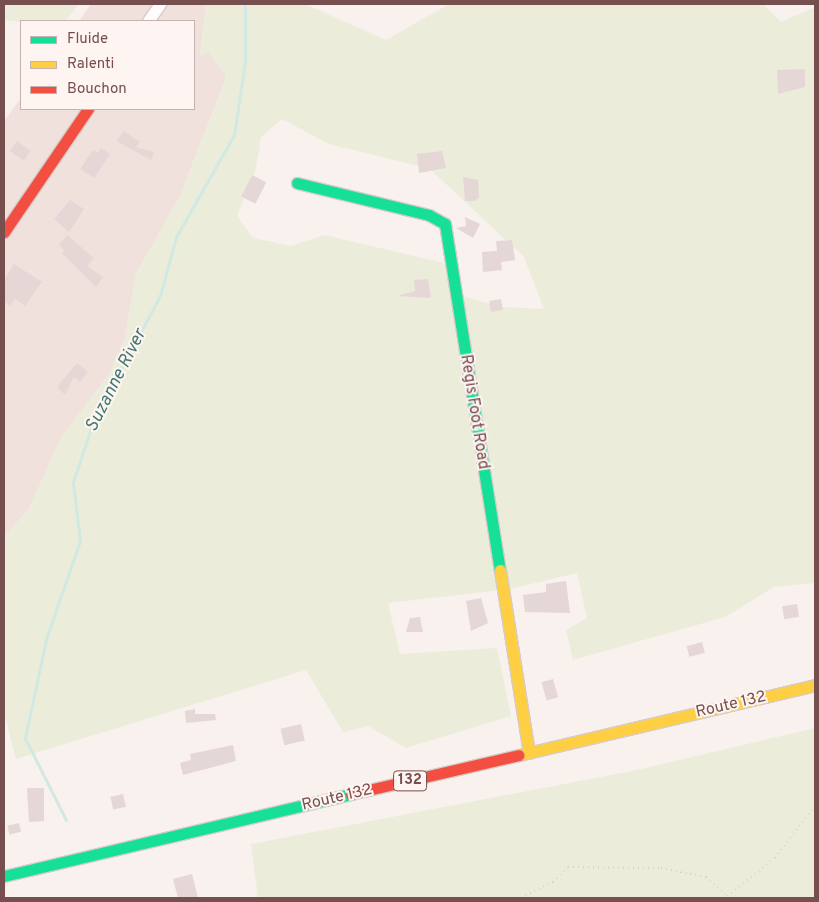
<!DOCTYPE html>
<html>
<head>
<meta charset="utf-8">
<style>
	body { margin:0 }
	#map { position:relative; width:819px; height:902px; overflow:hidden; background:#f8f1ee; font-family:Overpass,sans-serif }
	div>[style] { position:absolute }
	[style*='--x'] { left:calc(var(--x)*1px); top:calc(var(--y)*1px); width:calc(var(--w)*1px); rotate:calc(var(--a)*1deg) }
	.residential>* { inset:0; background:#f0e1dc }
	.green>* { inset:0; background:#ebedda }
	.stream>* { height:3px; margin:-1.5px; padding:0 1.5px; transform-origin:1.5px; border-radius:1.5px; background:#d0e9e3 }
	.building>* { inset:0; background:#e4d7d6; transform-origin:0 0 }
	.path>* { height:2px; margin-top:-1px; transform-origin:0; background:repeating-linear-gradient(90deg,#dad0d0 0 1px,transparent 0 5px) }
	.roads { filter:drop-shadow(1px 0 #d6ccca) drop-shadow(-1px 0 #d6ccca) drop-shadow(0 1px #d6ccca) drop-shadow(0 -1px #d6ccca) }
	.street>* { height:11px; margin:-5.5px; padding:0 5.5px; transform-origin:5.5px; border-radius:5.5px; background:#fefdfc }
	.fast>* { height:11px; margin:-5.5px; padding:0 5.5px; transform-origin:5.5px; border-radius:5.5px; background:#16e098 }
	.slow>* { height:11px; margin:-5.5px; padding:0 5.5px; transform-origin:5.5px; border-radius:5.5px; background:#ffcf43 }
	.jam>* { height:11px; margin:-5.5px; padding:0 5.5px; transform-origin:5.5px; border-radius:5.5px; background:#f24e42 }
	span { translate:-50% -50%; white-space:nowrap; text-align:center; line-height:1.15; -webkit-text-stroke:4px #fef4f1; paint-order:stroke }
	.shield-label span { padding:1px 4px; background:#fef4f1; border:1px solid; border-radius:4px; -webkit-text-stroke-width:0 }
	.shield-label { font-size:15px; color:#764f4e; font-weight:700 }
	.street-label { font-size:16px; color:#764f4e }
	.water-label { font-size:18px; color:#427a71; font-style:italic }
	.frame { position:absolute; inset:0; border:5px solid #764f4e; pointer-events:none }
	.legend { position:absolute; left:20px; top:20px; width:175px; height:90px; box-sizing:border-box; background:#fef4f1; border:1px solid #c8b2b0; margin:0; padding:6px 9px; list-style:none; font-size:15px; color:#764f4e }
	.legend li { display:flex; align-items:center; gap:10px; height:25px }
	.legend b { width:25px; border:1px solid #c8b2b0 }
</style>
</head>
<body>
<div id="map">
	<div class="residential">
		<i style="clip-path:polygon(91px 4px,206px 4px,200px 56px,208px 51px,227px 76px,180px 196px,136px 274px,125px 338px,108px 376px,62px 436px,29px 509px,4px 537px,4px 121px,21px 98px,21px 109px,194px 109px,194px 21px,79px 21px)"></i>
	</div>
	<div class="green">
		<i style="clip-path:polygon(4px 4px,79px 4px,65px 21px,21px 22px,4px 20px)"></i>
		<i style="clip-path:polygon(evenodd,206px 4px,305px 4px,386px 40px,449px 4px,763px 4px,781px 22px,815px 7px,815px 583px,774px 587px,725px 617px,573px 660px,566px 630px,587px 618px,577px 573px,510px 589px,388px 603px,400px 654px,497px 648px,511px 716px,406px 748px,368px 726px,343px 732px,306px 670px,16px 759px,4px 712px,4px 537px,29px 509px,62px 436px,108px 376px,125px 338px,136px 274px,180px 196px,227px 77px,208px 52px,200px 56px,206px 4px,282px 119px,329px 144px,430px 169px,524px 257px,544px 309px,500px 307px,463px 296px,444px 263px,324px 235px,291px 246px,253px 238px,237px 216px,256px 168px,261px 137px,282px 119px)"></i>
		<i style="clip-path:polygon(815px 728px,815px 898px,258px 898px,251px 844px,637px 770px)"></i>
	</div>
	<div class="stream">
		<i style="--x:66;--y:820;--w:92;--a:-116.6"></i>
		<i style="--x:25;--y:738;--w:101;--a:-78"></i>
		<i style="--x:46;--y:639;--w:104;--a:-70.9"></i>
		<i style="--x:80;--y:541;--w:59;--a:-96.8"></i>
		<i style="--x:73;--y:482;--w:66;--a:-71.6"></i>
		<i style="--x:94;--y:419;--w:140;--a:-61.8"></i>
		<i style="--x:160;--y:296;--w:61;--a:-74.8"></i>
		<i style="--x:176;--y:237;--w:117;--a:-60.4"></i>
		<i style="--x:234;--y:135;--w:75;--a:-81.5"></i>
		<i style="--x:245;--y:61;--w:57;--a:-90"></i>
	</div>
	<div class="building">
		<i style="clip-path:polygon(805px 69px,805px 87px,778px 94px,777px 70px)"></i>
		<i style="clip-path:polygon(124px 131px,140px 142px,136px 147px,154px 152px,151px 160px,116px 141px)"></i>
		<i style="left:17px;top:141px;width:17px;height:12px;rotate:36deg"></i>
		<i style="clip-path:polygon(101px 148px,110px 154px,94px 178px,80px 169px,93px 150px,98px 153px)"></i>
		<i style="clip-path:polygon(442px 151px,446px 168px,419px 173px,417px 154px)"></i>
		<i style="left:252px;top:175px;width:16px;height:24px;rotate:27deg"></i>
		<i style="clip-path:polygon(463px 177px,478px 180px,479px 198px,474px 201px,465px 201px)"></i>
		<i style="clip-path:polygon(70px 200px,84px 209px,69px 232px,54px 219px)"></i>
		<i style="clip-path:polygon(465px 217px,480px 224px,473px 238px,456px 228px,466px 226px)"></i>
		<i style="clip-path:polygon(67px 235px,94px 258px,87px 266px,103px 277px,96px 287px,62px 253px,64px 250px,59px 245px)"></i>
		<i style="clip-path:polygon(512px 240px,515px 260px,501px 262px,502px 270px,483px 272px,482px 252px,497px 251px,496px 241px)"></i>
		<i style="clip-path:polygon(14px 264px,42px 282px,25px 306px,15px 299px,10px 306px,4px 301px,4px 280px)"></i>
		<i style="clip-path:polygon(428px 279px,431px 298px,398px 296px,415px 291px,414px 280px)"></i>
		<i style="left:501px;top:299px;width:11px;height:12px;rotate:80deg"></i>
		<i style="clip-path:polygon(77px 363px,88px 372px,80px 382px,74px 377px,65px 395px,57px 387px)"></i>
		<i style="clip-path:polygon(566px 581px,570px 613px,525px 612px,523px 595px,546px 592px,546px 584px)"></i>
		<i style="clip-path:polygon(481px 598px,488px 623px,471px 631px,466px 601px)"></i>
		<i style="left:797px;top:604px;width:13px;height:15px;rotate:81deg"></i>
		<i style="clip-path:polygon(420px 617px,423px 632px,406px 632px,410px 618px)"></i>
		<i style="left:702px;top:642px;width:11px;height:16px;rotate:75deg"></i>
		<i style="left:553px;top:679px;width:19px;height:12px;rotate:74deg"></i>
		<i style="clip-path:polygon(195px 709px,195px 714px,215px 714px,216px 720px,186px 723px,185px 711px)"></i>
		<i style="left:301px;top:724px;width:17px;height:21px;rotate:77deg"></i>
		<i style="clip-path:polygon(233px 745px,236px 761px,183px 775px,180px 763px,191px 760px,190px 754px)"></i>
		<i style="clip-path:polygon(27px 788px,44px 788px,44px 821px,29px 822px)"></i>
		<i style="left:123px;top:794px;width:13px;height:13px;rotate:77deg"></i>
		<i style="left:19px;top:823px;width:9px;height:12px;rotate:77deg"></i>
		<i style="clip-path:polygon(192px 874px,198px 898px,178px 898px,173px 879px)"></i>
	</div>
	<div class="path">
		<i style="--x:727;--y:896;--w:61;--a:-38.4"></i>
		<i style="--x:775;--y:858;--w:66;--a:-52.4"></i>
		<i style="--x:521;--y:898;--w:36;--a:-27"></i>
		<i style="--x:553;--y:882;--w:21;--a:-45"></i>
		<i style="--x:568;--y:867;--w:93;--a:0.6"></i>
		<i style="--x:661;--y:868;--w:46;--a:11.3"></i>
		<i style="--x:706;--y:877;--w:31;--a:42"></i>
	</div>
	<div class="roads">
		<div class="street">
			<i style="--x:148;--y:21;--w:21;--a:-55"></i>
		</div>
		<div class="fast">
			<i style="--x:297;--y:183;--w:136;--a:13.6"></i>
			<i style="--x:429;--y:215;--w:18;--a:29"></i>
			<i style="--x:445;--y:224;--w:350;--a:81"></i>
			<i style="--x:4;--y:876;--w:357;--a:-13.3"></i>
		</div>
		<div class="slow">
			<i style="--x:500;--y:570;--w:185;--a:81"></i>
			<i style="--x:519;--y:755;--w:304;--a:-13.3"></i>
		</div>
		<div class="jam">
			<i style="--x:4;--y:232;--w:149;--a:-55.7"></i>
			<i style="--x:351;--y:794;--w:172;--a:-13.1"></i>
		</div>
	</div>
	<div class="shield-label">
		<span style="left:410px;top:781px">132</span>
	</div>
	<div class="street-label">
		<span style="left:474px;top:412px;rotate:81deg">Regis Foot Road</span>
		<span style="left:731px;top:705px;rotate:-13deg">Route 132</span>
		<span style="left:337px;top:798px;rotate:-13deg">Route 132</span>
	</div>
	<div class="water-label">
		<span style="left:117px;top:381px;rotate:-63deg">Suzanne River</span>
	</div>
	<div class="frame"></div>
	<ul class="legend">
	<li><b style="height:6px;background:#16e098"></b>Fluide</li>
	<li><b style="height:6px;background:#ffcf43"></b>Ralenti</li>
	<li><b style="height:6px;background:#f24e42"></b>Bouchon</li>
	</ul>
</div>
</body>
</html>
